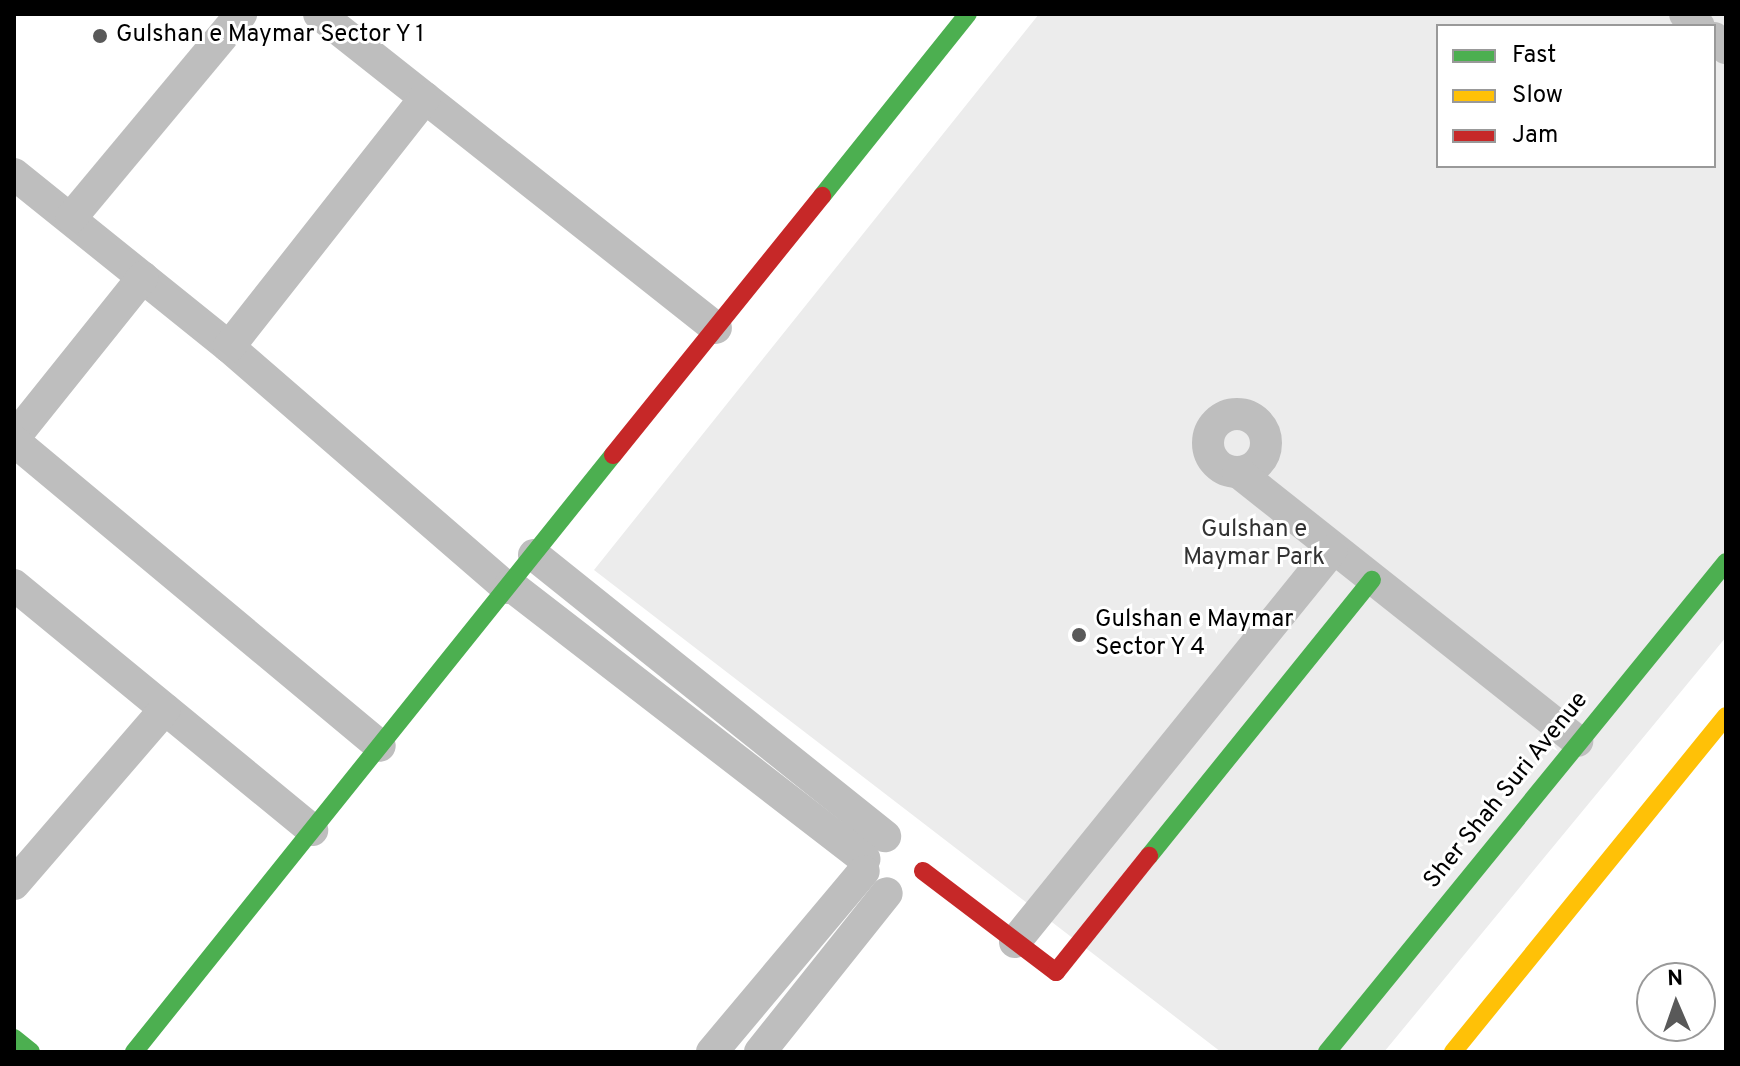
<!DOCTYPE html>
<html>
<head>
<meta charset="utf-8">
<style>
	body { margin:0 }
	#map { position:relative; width:1740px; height:1066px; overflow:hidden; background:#fff; font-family:Overpass,sans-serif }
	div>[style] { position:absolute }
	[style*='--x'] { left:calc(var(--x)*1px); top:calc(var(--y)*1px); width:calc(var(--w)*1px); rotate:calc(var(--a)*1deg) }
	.green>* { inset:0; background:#ececec }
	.street>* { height:32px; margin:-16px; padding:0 16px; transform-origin:16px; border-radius:16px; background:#bebebe }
	.street>.ring { margin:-16px; padding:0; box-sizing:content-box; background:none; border:32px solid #bebebe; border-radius:50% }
	.fast>* { height:18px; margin:-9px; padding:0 9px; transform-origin:9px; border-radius:9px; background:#4caf50 }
	.slow>* { height:18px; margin:-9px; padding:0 9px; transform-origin:9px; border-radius:9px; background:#ffc107 }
	.jam>* { height:18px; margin:-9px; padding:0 9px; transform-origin:9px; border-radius:9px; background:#c62828 }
	.dots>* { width:22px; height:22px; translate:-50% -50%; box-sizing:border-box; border:4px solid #fff; border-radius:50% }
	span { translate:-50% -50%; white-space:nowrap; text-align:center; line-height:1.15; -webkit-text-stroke:6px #fff; paint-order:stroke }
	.poi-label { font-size:24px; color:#000 }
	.left { translate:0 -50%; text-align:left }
	.park-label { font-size:24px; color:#333 }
	.street-label { font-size:24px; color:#000 }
	.frame { position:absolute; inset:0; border:16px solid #000; pointer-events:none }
	.legend { position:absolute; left:1436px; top:24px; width:280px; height:144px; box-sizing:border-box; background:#fff; border:2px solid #999; margin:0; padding:10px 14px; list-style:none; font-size:24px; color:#000 }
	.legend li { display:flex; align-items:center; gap:16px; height:40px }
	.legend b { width:40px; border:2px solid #999 }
	.north { position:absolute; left:1636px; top:962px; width:80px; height:80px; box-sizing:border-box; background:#fff; border:2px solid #999; border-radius:50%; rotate:358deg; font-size:22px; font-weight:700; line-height:32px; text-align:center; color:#000 }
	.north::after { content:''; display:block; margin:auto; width:28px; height:36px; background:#595959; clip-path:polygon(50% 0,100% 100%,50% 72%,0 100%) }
</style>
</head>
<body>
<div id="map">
	<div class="green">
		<i style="clip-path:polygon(evenodd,1039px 14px,1726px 14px,1726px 637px,1384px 1052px,1221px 1052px,594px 570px,1039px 14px,1438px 26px,1714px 26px,1714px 166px,1438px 166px,1438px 26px)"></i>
	</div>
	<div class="street">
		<i style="--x:319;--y:14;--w:506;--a:38.34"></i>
		<i style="--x:1685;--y:14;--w:18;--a:41"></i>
		<i style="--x:1714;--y:38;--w:16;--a:40"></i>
		<i style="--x:14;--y:174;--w:276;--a:38.8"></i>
		<i style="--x:229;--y:347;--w:368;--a:40.9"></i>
		<i style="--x:71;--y:218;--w:266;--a:-50.2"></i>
		<i style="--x:229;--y:347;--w:317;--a:-51.8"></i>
		<i class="ring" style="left:1208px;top:414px;width:26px;height:26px"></i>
		<i style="--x:14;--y:438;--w:206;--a:-51.3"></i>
		<i style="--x:14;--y:441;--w:476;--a:39.8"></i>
		<i style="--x:1238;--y:472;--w:433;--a:38.4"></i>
		<i style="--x:534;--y:555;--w:450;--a:38.7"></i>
		<i style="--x:14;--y:585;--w:386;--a:39.4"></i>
		<i style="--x:510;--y:585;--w:448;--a:37.7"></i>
		<i style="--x:14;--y:884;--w:231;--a:-49.2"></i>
		<i style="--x:1015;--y:942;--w:504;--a:-51.04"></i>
		<i style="--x:712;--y:1052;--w:236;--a:-50"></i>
		<i style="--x:760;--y:1052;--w:203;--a:-51.4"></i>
	</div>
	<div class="fast">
		<i style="--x:822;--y:196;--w:233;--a:-51.3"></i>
		<i style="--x:1149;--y:856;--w:355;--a:-51.1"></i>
		<i style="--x:14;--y:1038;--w:22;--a:39"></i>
		<i style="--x:134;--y:1052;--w:765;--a:-51.26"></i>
		<i style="--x:1327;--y:1052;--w:632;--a:-50.84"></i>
	</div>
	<div class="slow">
		<i style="--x:1453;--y:1052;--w:433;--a:-50.9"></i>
	</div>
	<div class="jam">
		<i style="--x:613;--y:455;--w:333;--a:-51.1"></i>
		<i style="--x:923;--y:871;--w:167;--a:37.2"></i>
		<i style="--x:1056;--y:972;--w:149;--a:-51.3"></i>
	</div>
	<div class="dots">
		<i style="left:100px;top:36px;background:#595959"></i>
		<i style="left:1079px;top:635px;background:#595959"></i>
	</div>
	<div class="poi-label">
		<span class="left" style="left:116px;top:36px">Gulshan e Maymar Sector Y 1</span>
		<span class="left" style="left:1095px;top:635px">Gulshan e Maymar<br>Sector Y 4</span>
	</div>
	<div class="park-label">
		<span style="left:1254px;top:545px">Gulshan e<br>Maymar Park</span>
	</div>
	<div class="street-label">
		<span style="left:1507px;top:791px;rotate:-51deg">Sher Shah Suri Avenue</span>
	</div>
	<div class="frame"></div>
	<ul class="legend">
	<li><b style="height:10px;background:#4caf50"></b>Fast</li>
	<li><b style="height:10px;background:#ffc107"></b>Slow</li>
	<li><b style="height:10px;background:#c62828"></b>Jam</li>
	</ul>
	<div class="north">N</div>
</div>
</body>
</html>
